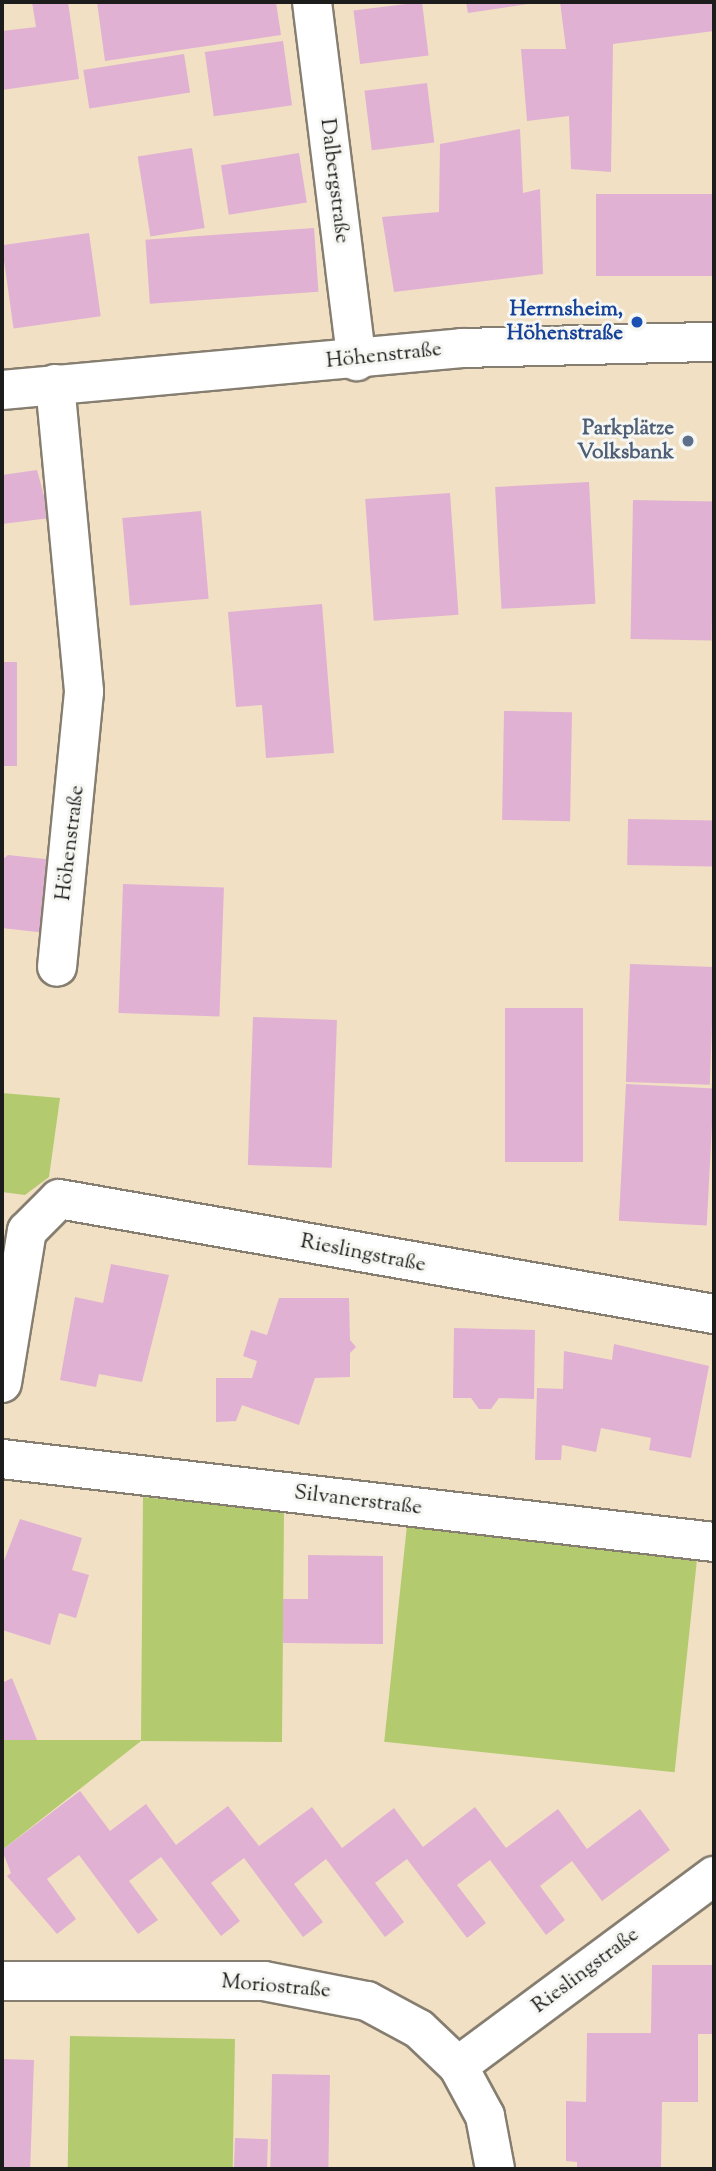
<!DOCTYPE html>
<html>
<head>
<meta charset="utf-8">
<style>
	body { margin:0 }
	#map { position:relative; width:716px; height:2171px; overflow:hidden; background:#f1e0c4; font-family:"Sorts Mill Goudy",serif }
	div>[style] { position:absolute }
	[style*='--x'] { left:calc(var(--x)*1px); top:calc(var(--y)*1px); width:calc(var(--w)*1px); rotate:calc(var(--a)*1deg) }
	.green>* { inset:0; background:#b3ca6e; transform-origin:0 0 }
	.building>* { inset:0; background:#e0b1d2; transform-origin:0 0 }
	.roads { filter:drop-shadow(2px 0 #867e70) drop-shadow(-2px 0 #867e70) drop-shadow(0 2px #867e70) drop-shadow(0 -2px #867e70) }
	.minor>* { height:38px; margin:-19px; padding:0 19px; transform-origin:19px; border-radius:19px; background:#fff }
	.major>* { height:38px; margin:-19px; padding:0 19px; transform-origin:19px; border-radius:19px; background:#fff }
	.dots>* { width:19px; height:19px; translate:-50% -50%; box-sizing:border-box; border:4px solid #f6f6f2; border-radius:50% }
	span { translate:-50% -50%; white-space:nowrap; text-align:center; line-height:1.15; -webkit-text-stroke:6px #f6f6f2; paint-order:stroke }
	.street-label { font-size:21px; color:#1c1c1c }
	.transit-label { font-size:21px; color:#164399; font-weight:700 }
	.right { translate:-100% -50%; text-align:right }
	.service-label { font-size:21px; color:#4e5e75; font-weight:700 }
	.frame { position:absolute; inset:0; border:4px solid #1c1c1c; pointer-events:none }
</style>
</head>
<body>
<div id="map">
	<div class="green">
		<i style="clip-path:polygon(2px 1093px,60px 1098px,49px 1177px,25px 1195px,2px 1192px)"></i>
		<i style="clip-path:polygon(143px 1497px,284px 1512px,282px 1742px,141px 1741px,2px 1850px,2px 1740px,141px 1740px)"></i>
		<i style="left:407px;top:1525px;width:292px;height:218px;rotate:6deg"></i>
		<i style="left:70px;top:2036px;width:165px;height:133px;rotate:1deg"></i>
	</div>
	<div class="building">
		<i style="clip-path:polygon(32px 2px,68px 2px,79px 79px,2px 90px,2px 31px,36px 27px)"></i>
		<i style="clip-path:polygon(97px 2px,276px 2px,281px 35px,105px 61px)"></i>
		<i style="left:422px;top:2px;width:54px;height:69px;rotate:83deg"></i>
		<i style="clip-path:polygon(466px 2px,534px 2px,534px 3px,468px 13px)"></i>
		<i style="clip-path:polygon(560px 2px,714px 2px,714px 31px,613px 44px,611px 172px,571px 169px,569px 116px,527px 121px,521px 49px,566px 49px)"></i>
		<i style="left:283px;top:41px;width:65px;height:79px;rotate:82deg"></i>
		<i style="left:184px;top:54px;width:39px;height:102px;rotate:81deg"></i>
		<i style="left:427px;top:83px;width:60px;height:63px;rotate:83deg"></i>
		<i style="clip-path:polygon(520px 129px,523px 193px,540px 189px,543px 274px,394px 292px,382px 217px,439px 212px,440px 144px)"></i>
		<i style="left:192px;top:148px;width:81px;height:55px;rotate:81deg"></i>
		<i style="left:299px;top:153px;width:50px;height:79px;rotate:81deg"></i>
		<i style="left:596px;top:194px;width:118px;height:82px"></i>
		<i style="left:314px;top:228px;width:64px;height:169px;rotate:86deg"></i>
		<i style="left:89px;top:233px;width:84px;height:88px;rotate:82deg"></i>
		<i style="clip-path:polygon(37px 470px,50px 518px,2px 524px,2px 475px)"></i>
		<i style="left:589px;top:482px;width:122px;height:94px;rotate:87deg"></i>
		<i style="left:450px;top:493px;width:122px;height:85px;rotate:86deg"></i>
		<i style="left:633px;top:500px;width:81px;height:139px;rotate:1deg"></i>
		<i style="left:201px;top:511px;width:88px;height:79px;rotate:85deg"></i>
		<i style="clip-path:polygon(322px 604px,334px 753px,266px 758px,262px 705px,236px 707px,228px 612px)"></i>
		<i style="left:2px;top:662px;width:15px;height:104px"></i>
		<i style="left:504px;top:711px;width:68px;height:109px;rotate:1deg"></i>
		<i style="left:628px;top:819px;width:86px;height:46px;rotate:1deg"></i>
		<i style="clip-path:polygon(8px 855px,54px 860px,46px 933px,2px 928px,2px 860px)"></i>
		<i style="left:123px;top:884px;width:101px;height:129px;rotate:2deg"></i>
		<i style="left:630px;top:964px;width:84px;height:118px;rotate:2deg"></i>
		<i style="left:505px;top:1008px;width:78px;height:154px"></i>
		<i style="left:253px;top:1017px;width:84px;height:148px;rotate:2deg"></i>
		<i style="left:626px;top:1084px;width:88px;height:137px;rotate:3deg"></i>
		<i style="clip-path:polygon(111px 1264px,169px 1275px,142px 1382px,99px 1374px,96px 1387px,60px 1380px,75px 1297px,103px 1303px)"></i>
		<i style="clip-path:polygon(279px 1298px,349px 1298px,350px 1340px,356px 1347px,350px 1353px,350px 1377px,315px 1378px,299px 1425px,242px 1405px,236px 1421px,216px 1422px,216px 1378px,252px 1378px,257px 1361px,243px 1356px,251px 1330px,267px 1335px)"></i>
		<i style="clip-path:polygon(454px 1328px,535px 1330px,534px 1399px,499px 1398px,491px 1409px,479px 1409px,471px 1398px,453px 1398px)"></i>
		<i style="clip-path:polygon(614px 1344px,709px 1366px,691px 1458px,649px 1450px,651px 1438px,601px 1428px,596px 1452px,562px 1445px,561px 1460px,535px 1460px,537px 1388px,563px 1389px,564px 1351px,612px 1360px)"></i>
		<i style="clip-path:polygon(20px 1519px,82px 1538px,72px 1570px,89px 1575px,76px 1618px,59px 1613px,50px 1645px,2px 1630px,2px 1566px)"></i>
		<i style="clip-path:polygon(308px 1555px,383px 1556px,383px 1644px,283px 1643px,283px 1599px,308px 1599px)"></i>
		<i style="clip-path:polygon(12px 1678px,37px 1740px,2px 1740px,2px 1683px)"></i>
		<i style="clip-path:polygon(80px 1791px,110px 1831px,146px 1804px,176px 1845px,228px 1806px,259px 1846px,312px 1807px,342px 1848px,394px 1808px,423px 1847px,475px 1807px,506px 1848px,558px 1809px,587px 1849px,640px 1809px,670px 1850px,602px 1901px,572px 1861px,540px 1886px,565px 1920px,546px 1935px,490px 1860px,457px 1885px,486px 1923px,467px 1938px,407px 1859px,375px 1883px,404px 1922px,385px 1937px,326px 1859px,294px 1884px,323px 1922px,303px 1937px,244px 1858px,211px 1883px,240px 1921px,221px 1936px,161px 1857px,129px 1881px,158px 1920px,138px 1934px,79px 1855px,47px 1879px,76px 1919px,57px 1934px,7px 1876px,11px 1873px,2px 1850px)"></i>
		<i style="clip-path:polygon(652px 1965px,714px 1965px,714px 2034px,698px 2034px,698px 2102px,662px 2102px,661px 2169px,577px 2169px,577px 2162px,566px 2161px,566px 2101px,586px 2102px,587px 2033px,651px 2033px)"></i>
		<i style="left:2px;top:2059px;width:32px;height:110px;rotate:2deg"></i>
		<i style="left:272px;top:2074px;width:58px;height:95px;rotate:1deg"></i>
		<i style="left:235px;top:2138px;width:33px;height:31px;rotate:2deg"></i>
	</div>
	<div class="roads">
		<div class="minor">
			<i style="--x:312;--y:2;--w:362;--a:82.9"></i>
			<i style="--x:55;--y:384;--w:309;--a:84.6"></i>
			<i style="--x:84;--y:692;--w:276;--a:95.6"></i>
			<i style="--x:2;--y:1383;--w:154;--a:-80.7"></i>
			<i style="--x:27;--y:1231;--w:45;--a:-45"></i>
			<i style="--x:59;--y:1199;--w:665;--a:9.96"></i>
			<i style="--x:2;--y:1459;--w:717;--a:6.65"></i>
			<i style="--x:2;--y:1981;--w:262;--a:0"></i>
			<i style="--x:264;--y:1981;--w:105;--a:11"></i>
			<i style="--x:367;--y:2001;--w:59;--a:28.3"></i>
			<i style="--x:419;--y:2029;--w:54;--a:43.5"></i>
			<i style="--x:458;--y:2066;--w:57;--a:61.6"></i>
			<i style="--x:485;--y:2116;--w:54;--a:79.3"></i>
			<i style="--x:458;--y:2066;--w:319;--a:-36.6"></i>
		</div>
		<div class="major">
			<i style="--x:2;--y:390;--w:462;--a:-5.2"></i>
			<i style="--x:462;--y:348;--w:252;--a:-1.4"></i>
		</div>
	</div>
	<div class="dots">
		<i style="left:637px;top:322px;background:#1a4fb4"></i>
		<i style="left:688px;top:441px;background:#5c6f8a"></i>
	</div>
	<div class="street-label">
		<span style="left:334px;top:181px;rotate:83deg">Dalbergstraße</span>
		<span style="left:384px;top:356px;rotate:-6deg">Höhenstraße</span>
		<span style="left:71px;top:843px;rotate:-83deg">Höhenstraße</span>
		<span style="left:363px;top:1254px;rotate:11deg">Rieslingstraße</span>
		<span style="left:358px;top:1501px;rotate:7deg">Silvanerstraße</span>
		<span style="left:586px;top:1971px;rotate:-37deg">Rieslingstraße</span>
		<span style="left:276px;top:1987px;rotate:5deg">Moriostraße</span>
	</div>
	<div class="transit-label">
		<span class="right" style="left:623px;top:322px">Herrnsheim,<br>Höhenstraße</span>
	</div>
	<div class="service-label">
		<span class="right" style="left:674px;top:441px">Parkplätze<br>Volksbank</span>
	</div>
	<div class="frame"></div>
</div>
</body>
</html>
